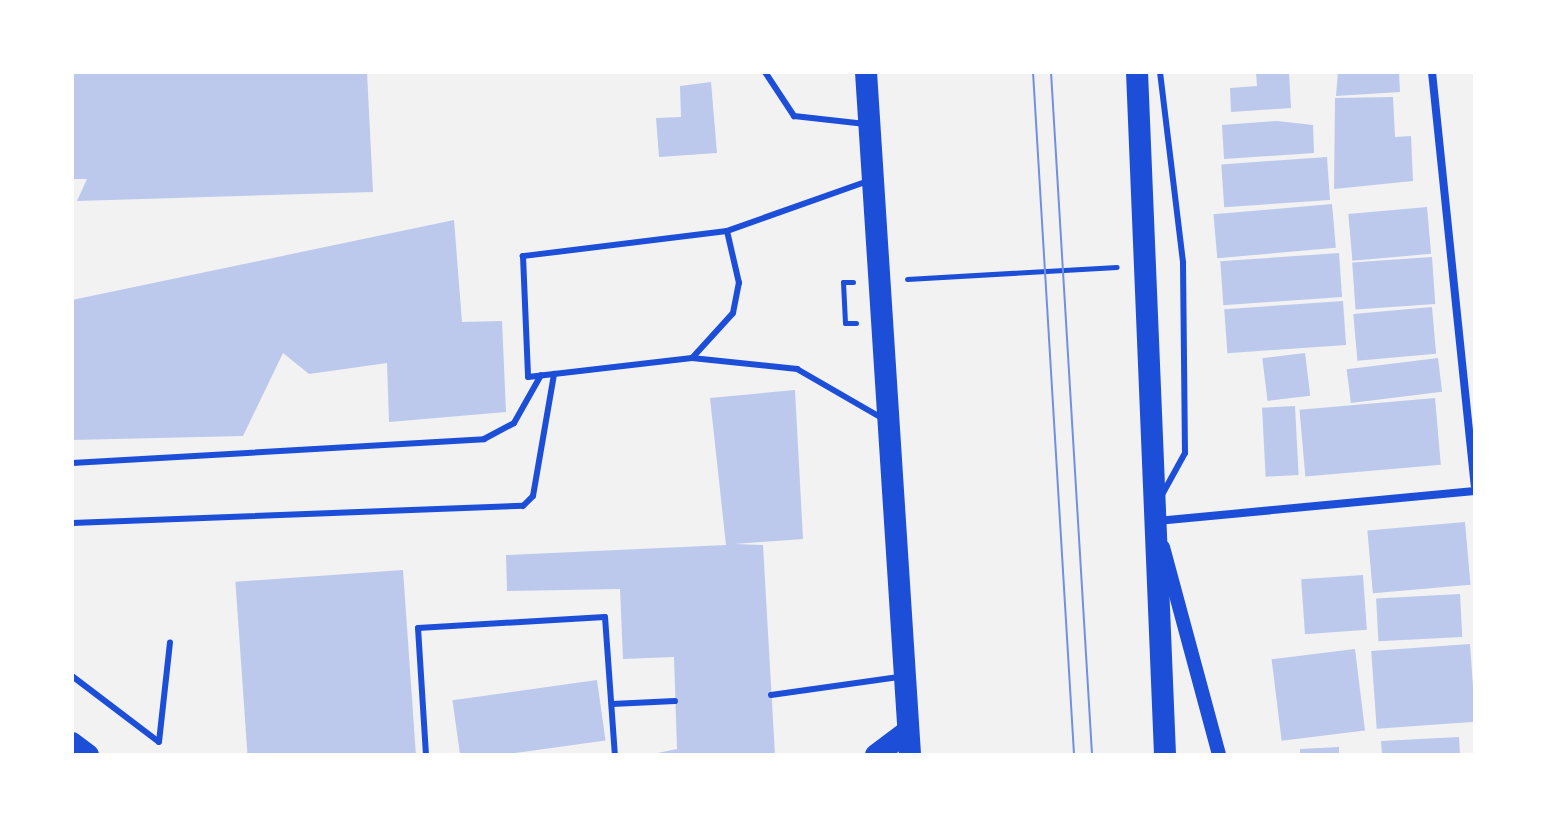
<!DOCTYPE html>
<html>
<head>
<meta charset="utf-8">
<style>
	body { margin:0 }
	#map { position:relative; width:1547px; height:827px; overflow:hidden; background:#f2f2f2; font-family:Arial,sans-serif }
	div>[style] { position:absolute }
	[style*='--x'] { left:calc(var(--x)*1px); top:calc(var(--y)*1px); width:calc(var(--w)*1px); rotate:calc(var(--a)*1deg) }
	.building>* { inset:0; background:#bdc9ec; transform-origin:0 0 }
	.path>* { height:5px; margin:-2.5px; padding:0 2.5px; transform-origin:2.5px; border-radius:2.5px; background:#1d4ed8 }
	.service>* { height:6px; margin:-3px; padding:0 3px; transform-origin:3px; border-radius:3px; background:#1d4ed8 }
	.minor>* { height:8px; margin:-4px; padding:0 4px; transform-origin:4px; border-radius:4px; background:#1d4ed8 }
	.tertiary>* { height:14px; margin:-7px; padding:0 7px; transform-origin:7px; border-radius:7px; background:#1d4ed8 }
	.trunk>* { height:22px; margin:-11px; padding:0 11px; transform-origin:11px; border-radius:11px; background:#1d4ed8 }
	.tram>* { height:2px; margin:-1px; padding:0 1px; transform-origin:1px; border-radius:1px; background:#7290e2 }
	span { translate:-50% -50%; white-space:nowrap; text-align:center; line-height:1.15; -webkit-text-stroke:6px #fff; paint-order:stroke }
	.frame { position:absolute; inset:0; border:74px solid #fff; pointer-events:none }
</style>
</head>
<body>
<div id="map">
	<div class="building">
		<i style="clip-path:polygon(72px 72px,367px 72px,373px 192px,77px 201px,87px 179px,72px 179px)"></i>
		<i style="clip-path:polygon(1256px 72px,1289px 72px,1291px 108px,1231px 112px,1230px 88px,1257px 86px)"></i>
		<i style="clip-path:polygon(1338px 72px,1399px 72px,1400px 92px,1336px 96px)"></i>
		<i style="clip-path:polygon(711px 82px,717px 153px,659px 157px,656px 118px,681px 117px,680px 86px)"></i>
		<i style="clip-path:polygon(1393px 97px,1395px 137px,1411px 136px,1413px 181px,1334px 189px,1335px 98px)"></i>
		<i style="clip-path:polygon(1277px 121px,1313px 125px,1314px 153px,1224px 159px,1222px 125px)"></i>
		<i style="left:1327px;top:157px;width:43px;height:106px;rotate:86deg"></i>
		<i style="left:1332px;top:204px;width:44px;height:119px;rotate:85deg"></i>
		<i style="left:1427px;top:207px;width:47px;height:79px;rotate:85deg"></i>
		<i style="clip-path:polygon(454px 220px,462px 322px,502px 321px,506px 412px,389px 422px,387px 363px,309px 374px,283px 353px,243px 436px,72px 440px,72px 300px)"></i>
		<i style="left:1339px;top:253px;width:44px;height:119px;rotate:86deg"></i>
		<i style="left:1432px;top:257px;width:47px;height:80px;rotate:86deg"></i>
		<i style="left:1343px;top:301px;width:44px;height:119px;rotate:86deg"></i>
		<i style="left:1432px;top:307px;width:47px;height:79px;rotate:85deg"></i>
		<i style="left:1305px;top:353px;width:43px;height:43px;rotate:83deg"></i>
		<i style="left:1438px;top:358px;width:34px;height:92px;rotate:83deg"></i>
		<i style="clip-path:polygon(795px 390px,803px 539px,734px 544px,763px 545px,775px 755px,648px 755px,677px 749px,674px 657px,623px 659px,620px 589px,507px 591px,506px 555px,726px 545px,710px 398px)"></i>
		<i style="left:1435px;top:398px;width:67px;height:136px;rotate:85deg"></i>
		<i style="left:1295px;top:406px;width:69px;height:33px;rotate:87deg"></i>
		<i style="left:1465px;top:522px;width:63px;height:98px;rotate:85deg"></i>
		<i style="left:403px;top:570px;width:185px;height:168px;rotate:86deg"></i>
		<i style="left:1363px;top:575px;width:55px;height:62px;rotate:86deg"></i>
		<i style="left:1460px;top:594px;width:43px;height:84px;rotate:87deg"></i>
		<i style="left:1470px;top:644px;width:78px;height:99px;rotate:86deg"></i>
		<i style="left:1355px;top:649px;width:82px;height:84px;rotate:83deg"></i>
		<i style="left:597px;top:680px;width:61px;height:146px;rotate:82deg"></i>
		<i style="clip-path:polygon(1459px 737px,1460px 755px,1382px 755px,1381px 741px)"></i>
		<i style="clip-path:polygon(1339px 747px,1339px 755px,1300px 755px,1300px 749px)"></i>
	</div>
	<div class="path">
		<i style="--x:907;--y:279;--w:210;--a:-3.3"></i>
		<i style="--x:853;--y:282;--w:10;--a:180"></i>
		<i style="--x:843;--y:282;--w:41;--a:87.2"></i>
		<i style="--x:845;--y:323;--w:11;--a:0"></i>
	</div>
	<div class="service">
		<i style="--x:765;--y:72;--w:53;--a:56.6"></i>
		<i style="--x:794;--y:116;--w:72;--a:6.3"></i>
		<i style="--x:1160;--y:72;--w:192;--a:83.1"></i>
		<i style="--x:1183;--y:263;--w:190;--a:89.4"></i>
		<i style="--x:1185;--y:453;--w:46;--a:118.8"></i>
		<i style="--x:868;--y:181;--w:150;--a:160.5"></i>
		<i style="--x:727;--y:231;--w:206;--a:173"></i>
		<i style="--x:523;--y:256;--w:121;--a:87.6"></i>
		<i style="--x:528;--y:377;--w:165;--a:-6.6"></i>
		<i style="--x:692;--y:358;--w:106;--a:6"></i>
		<i style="--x:797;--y:369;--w:98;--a:30"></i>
		<i style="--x:693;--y:357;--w:59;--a:-47.7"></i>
		<i style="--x:733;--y:313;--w:31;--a:-79"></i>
		<i style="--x:739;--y:283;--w:53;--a:-103"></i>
		<i style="--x:72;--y:463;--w:413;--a:-3.3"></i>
		<i style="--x:484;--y:439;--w:34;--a:-28"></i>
		<i style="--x:514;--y:423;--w:55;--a:-60.6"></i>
		<i style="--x:72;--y:523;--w:451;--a:-2.2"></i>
		<i style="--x:523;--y:506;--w:14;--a:-45"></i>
		<i style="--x:533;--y:496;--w:124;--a:-80.2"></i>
		<i style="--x:72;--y:676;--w:109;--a:37.2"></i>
		<i style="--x:159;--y:742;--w:100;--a:-83.7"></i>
		<i style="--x:771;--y:695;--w:129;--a:-8"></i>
		<i style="--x:612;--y:704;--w:63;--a:-2.7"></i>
		<i style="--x:426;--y:755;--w:127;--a:-93.6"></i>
		<i style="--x:418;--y:628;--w:187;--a:-3.4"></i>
		<i style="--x:605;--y:617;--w:138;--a:85.9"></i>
	</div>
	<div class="minor">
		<i style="--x:1432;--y:72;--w:415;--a:84.1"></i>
		<i style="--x:1157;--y:521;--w:319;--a:-5.4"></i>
	</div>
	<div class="tertiary">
		<i style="--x:1163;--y:547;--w:215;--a:74.9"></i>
	</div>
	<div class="trunk">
		<i style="--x:866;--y:72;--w:684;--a:86.31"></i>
		<i style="--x:1137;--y:72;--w:684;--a:87.65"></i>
		<i style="--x:72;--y:743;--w:20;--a:37"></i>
		<i style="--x:876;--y:755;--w:40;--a:-37"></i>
	</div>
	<div class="tram">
		<i style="--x:1033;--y:72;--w:684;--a:86.56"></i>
		<i style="--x:1051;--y:72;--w:684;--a:86.56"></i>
	</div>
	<div class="frame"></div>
</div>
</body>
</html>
